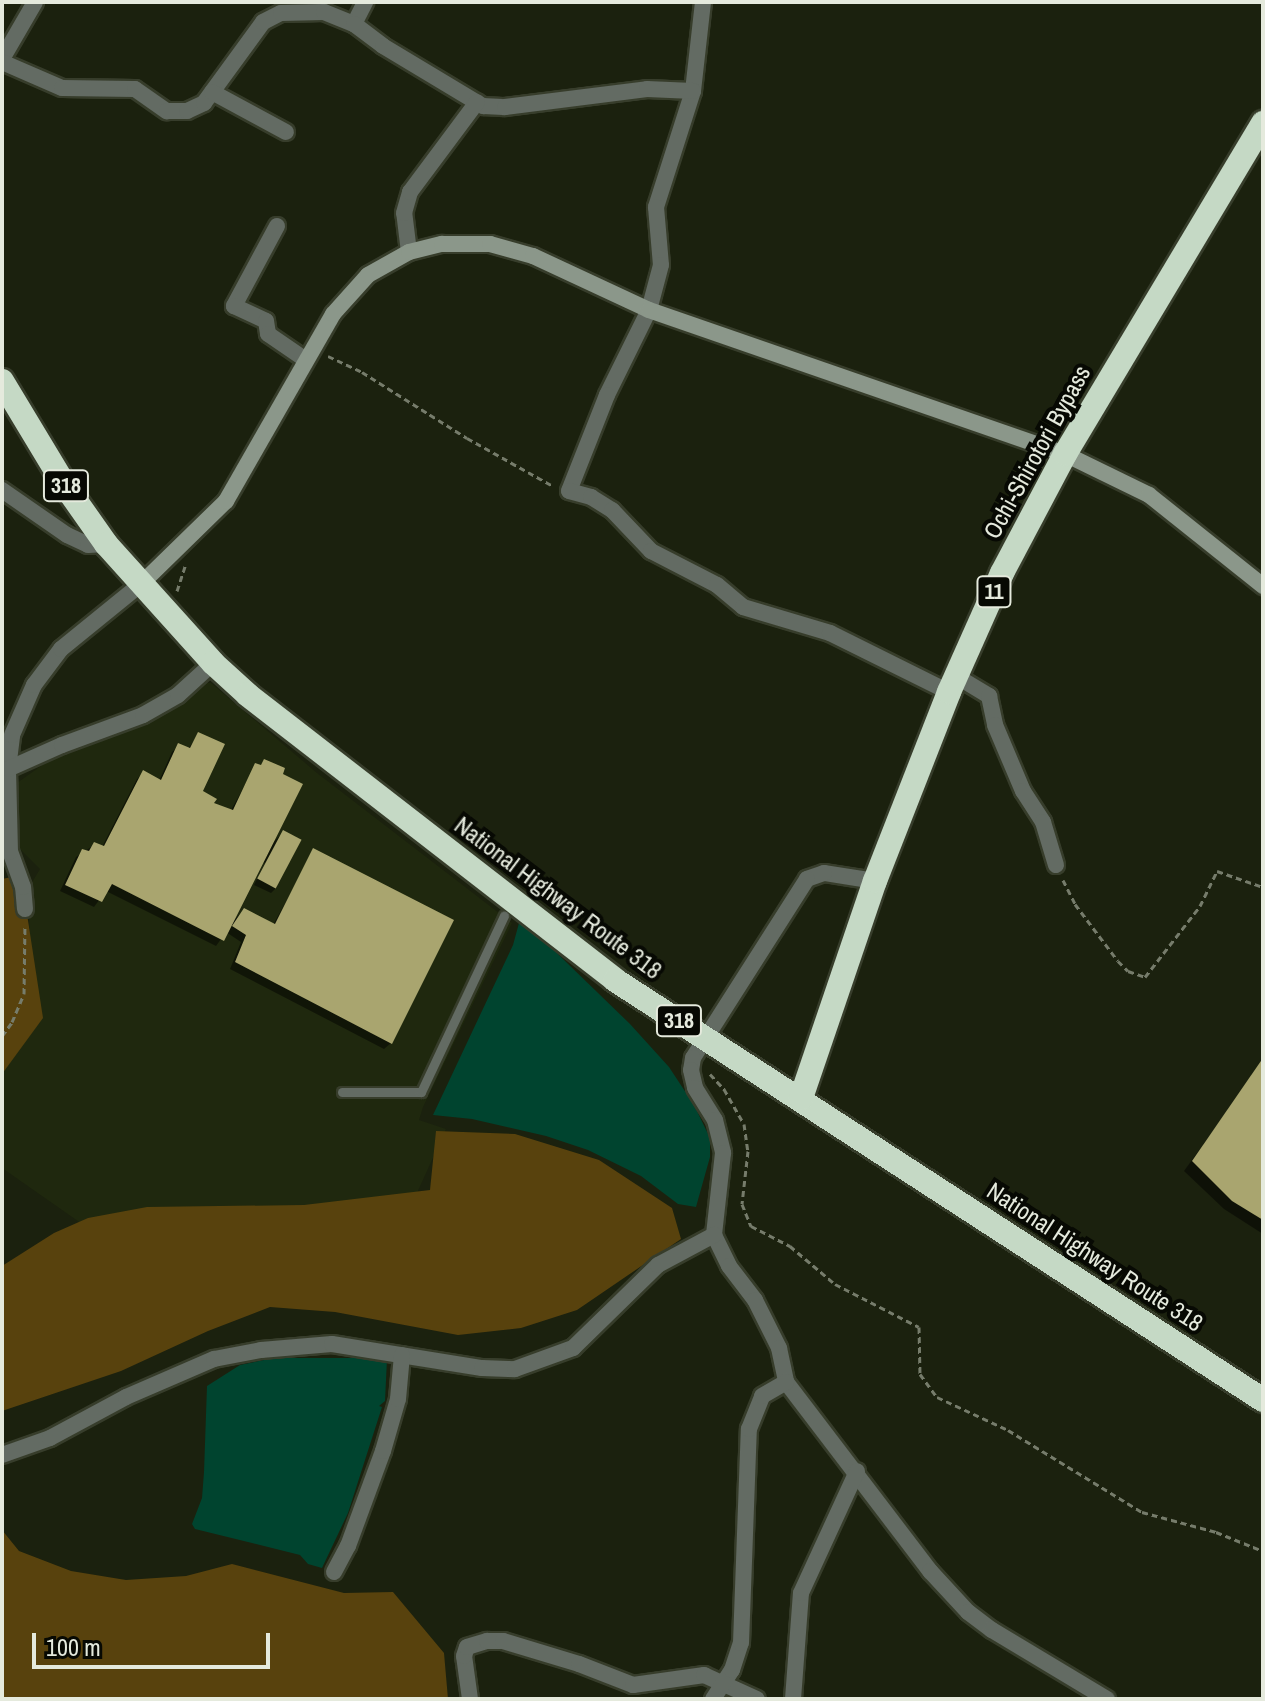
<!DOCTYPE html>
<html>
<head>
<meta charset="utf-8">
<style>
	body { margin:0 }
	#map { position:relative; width:1265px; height:1701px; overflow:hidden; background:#1b210e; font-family:"Archivo Narrow",sans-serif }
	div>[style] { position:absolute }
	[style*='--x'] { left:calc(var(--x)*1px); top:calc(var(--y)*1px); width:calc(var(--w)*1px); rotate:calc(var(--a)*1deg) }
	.built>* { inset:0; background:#1f280e }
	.forest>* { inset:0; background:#58420d }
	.water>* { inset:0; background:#00442f }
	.shadow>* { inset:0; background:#0007 }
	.building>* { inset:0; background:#a9a56f; transform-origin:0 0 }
	.path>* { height:3px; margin-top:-1.5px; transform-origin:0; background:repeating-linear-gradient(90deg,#767c6b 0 6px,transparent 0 10px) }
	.roads { filter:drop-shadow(2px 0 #373d2b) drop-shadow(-2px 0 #373d2b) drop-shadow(0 2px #373d2b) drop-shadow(0 -2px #373d2b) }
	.lane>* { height:9px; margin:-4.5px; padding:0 4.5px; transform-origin:4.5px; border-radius:4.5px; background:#636b63 }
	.street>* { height:16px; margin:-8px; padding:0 8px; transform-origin:8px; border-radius:8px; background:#636b63 }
	.secondary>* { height:16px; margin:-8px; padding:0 8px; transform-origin:8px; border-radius:8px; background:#8b978a }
	.highway>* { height:24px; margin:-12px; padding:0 12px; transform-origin:12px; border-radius:12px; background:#c5d9c5 }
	span { translate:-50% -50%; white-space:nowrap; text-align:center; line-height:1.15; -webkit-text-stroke:8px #070903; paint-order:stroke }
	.shield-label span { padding:2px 6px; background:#070903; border:2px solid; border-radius:6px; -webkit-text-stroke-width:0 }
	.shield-label { font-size:22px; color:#e5eadd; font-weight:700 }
	.street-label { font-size:24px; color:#e5eadd }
	.frame { position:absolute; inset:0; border:4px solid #e5eadd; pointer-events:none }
	.scale { position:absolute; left:32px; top:1633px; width:238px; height:36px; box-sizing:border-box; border:4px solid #e5eadd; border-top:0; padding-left:10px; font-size:24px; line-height:28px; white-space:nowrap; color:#e5eadd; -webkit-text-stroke:6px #070903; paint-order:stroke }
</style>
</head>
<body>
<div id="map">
	<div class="built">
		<i style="clip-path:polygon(199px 683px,211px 683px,317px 773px,512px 923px,423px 1107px,419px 1120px,446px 1129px,412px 1204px,105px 1240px,2px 1168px,2px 1047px,31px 979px,28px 889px,40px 869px,19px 848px,17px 783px,48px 761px,178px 706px)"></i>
	</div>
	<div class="forest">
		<i style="clip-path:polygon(21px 875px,43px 1018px,2px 1074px,2px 879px)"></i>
		<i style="clip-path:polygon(436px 1131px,515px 1134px,599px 1160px,672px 1208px,681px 1239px,577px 1310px,521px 1328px,458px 1335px,335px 1312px,270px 1307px,208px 1331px,121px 1371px,2px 1411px,2px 1266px,54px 1233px,88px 1218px,147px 1207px,304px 1205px,430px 1190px)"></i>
		<i style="clip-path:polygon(2px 1530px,19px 1551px,71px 1571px,126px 1580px,186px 1576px,232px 1564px,344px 1593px,393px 1592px,444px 1653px,448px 1699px,2px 1699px)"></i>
	</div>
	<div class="water">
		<i style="clip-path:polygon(519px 923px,529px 930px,531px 928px,630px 1024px,669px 1067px,694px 1105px,710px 1138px,710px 1157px,696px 1207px,678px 1204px,641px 1176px,588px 1150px,546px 1136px,472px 1119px,433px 1115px,513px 945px)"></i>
		<i style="clip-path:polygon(360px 1353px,387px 1359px,385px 1401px,379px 1406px,382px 1407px,348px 1513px,322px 1568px,308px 1564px,300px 1555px,195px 1529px,192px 1524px,202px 1498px,204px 1472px,207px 1386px,240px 1365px,274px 1358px,352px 1358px)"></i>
	</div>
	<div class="shadow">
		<i style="clip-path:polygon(198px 735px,201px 792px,211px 803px,230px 812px,256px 765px,271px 844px,283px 833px,277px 887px,271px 893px,254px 885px,265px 863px,262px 862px,231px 923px,244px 910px,273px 925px,314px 851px,391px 1043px,384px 1049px,230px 969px,241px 942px,226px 932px,216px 946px,106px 891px,94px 907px,60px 891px,76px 857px,94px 845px,102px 847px,137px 779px,143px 773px,159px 781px,172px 752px,179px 746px,188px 749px)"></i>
		<i style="clip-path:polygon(1263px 1062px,1263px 1234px,1224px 1209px,1184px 1171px)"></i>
	</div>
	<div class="building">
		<i style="clip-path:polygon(198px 732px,225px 744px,203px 791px,217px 799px,214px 803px,233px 810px,255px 763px,261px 765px,264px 759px,285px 768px,283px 774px,303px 784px,224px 941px,112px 884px,102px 902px,65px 885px,82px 849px,89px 851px,94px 842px,104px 846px,143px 770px,161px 780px,178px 743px,190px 748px)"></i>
		<i style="left:283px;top:830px;width:21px;height:55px;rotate:28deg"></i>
		<i style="clip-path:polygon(313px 848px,454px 920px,392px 1044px,235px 962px,246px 935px,232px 926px,244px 908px,275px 924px)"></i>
		<i style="clip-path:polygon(1263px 1058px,1263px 1220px,1232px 1201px,1192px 1161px)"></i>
	</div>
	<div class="path">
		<i style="--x:328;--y:356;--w:38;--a:25"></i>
		<i style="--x:362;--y:372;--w:124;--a:32.2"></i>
		<i style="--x:467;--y:438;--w:98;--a:29.2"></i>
		<i style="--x:177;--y:591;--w:28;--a:-72"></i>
		<i style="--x:1063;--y:880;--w:27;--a:63"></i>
		<i style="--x:1075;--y:904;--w:71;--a:53"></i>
		<i style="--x:1118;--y:961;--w:14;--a:45"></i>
		<i style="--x:1128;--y:971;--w:18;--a:19"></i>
		<i style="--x:1145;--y:977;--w:90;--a:-52.2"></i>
		<i style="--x:1200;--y:906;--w:39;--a:-64"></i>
		<i style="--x:1217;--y:871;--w:49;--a:19.2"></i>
		<i style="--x:2;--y:1036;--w:17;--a:-54"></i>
		<i style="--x:12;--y:1022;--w:30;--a:-67"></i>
		<i style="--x:24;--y:994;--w:68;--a:-89.2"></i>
		<i style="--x:710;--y:1074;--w:21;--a:47"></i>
		<i style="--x:724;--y:1089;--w:40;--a:60.3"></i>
		<i style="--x:744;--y:1124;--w:27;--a:82"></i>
		<i style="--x:748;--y:1151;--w:53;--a:96.5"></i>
		<i style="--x:742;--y:1204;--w:24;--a:68"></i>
		<i style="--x:751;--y:1226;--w:44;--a:27.1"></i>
		<i style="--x:790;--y:1246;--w:59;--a:40.2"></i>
		<i style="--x:835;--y:1284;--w:94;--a:27.1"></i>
		<i style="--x:919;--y:1327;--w:47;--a:88.8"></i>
		<i style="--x:920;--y:1374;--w:29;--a:54"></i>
		<i style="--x:937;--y:1397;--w:78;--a:24.9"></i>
		<i style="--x:1008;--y:1430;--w:157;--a:31.5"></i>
		<i style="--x:1142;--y:1512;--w:77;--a:15.1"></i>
		<i style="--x:1216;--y:1532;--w:51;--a:22"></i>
	</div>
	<div class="roads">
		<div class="lane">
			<i style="--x:342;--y:1092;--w:79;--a:0"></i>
			<i style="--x:421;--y:1092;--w:195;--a:-64.8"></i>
		</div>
		<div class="street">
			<i style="--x:703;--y:2;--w:90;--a:96.4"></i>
			<i style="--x:693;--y:91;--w:122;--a:107.7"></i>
			<i style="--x:656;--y:207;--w:58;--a:85.1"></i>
			<i style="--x:661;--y:265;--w:47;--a:104.9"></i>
			<i style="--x:649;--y:310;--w:95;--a:116.3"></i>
			<i style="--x:607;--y:395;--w:103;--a:111.6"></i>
			<i style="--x:569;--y:491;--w:23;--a:15"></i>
			<i style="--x:591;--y:497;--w:25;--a:32"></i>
			<i style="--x:612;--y:510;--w:57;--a:46.4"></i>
			<i style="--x:651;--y:551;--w:74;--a:27.3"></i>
			<i style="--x:717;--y:585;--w:34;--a:40"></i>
			<i style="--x:743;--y:607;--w:91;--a:16.6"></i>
			<i style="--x:830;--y:633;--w:133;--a:26.4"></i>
			<i style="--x:354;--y:24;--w:25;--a:-63"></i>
			<i style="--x:2;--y:59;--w:66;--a:-59.9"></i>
			<i style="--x:2;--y:62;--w:65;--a:23.4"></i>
			<i style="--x:62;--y:88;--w:73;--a:0.8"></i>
			<i style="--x:135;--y:89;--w:39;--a:35"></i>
			<i style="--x:167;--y:111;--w:20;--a:0"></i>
			<i style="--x:187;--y:111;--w:19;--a:-25"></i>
			<i style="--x:204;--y:103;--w:100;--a:-53.9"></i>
			<i style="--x:263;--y:22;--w:20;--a:-27"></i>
			<i style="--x:281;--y:13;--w:43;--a:-1.3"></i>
			<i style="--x:324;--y:12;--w:32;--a:22"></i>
			<i style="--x:354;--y:24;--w:36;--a:37"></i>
			<i style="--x:383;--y:46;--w:117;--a:31"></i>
			<i style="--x:483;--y:106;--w:22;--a:3"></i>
			<i style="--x:505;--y:107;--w:143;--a:-7.2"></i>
			<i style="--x:647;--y:89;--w:46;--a:2.5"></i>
			<i style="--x:212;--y:92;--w:84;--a:28.4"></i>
			<i style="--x:277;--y:226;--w:91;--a:118.3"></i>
			<i style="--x:234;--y:306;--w:35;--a:25"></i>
			<i style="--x:266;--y:321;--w:13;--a:81"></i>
			<i style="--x:268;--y:334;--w:46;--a:34.4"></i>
			<i style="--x:409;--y:252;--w:39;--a:-97"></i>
			<i style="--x:404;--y:213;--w:22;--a:-74"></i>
			<i style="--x:410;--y:192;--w:112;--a:-53.3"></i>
			<i style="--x:2;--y:490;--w:79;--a:34.7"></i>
			<i style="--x:67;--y:535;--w:23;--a:25"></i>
			<i style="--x:88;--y:545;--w:18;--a:-3"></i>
			<i style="--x:956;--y:676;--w:39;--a:31"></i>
			<i style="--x:989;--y:696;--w:30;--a:78"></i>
			<i style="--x:995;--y:725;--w:72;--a:67"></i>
			<i style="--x:1023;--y:791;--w:37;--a:57"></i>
			<i style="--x:1043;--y:822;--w:45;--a:73.2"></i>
			<i style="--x:8;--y:769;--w:34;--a:-83"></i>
			<i style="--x:12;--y:735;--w:55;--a:-66.3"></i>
			<i style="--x:34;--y:685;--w:45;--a:-53.1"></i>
			<i style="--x:61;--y:649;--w:103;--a:-39.1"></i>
			<i style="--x:875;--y:881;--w:52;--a:-171.1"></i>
			<i style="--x:824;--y:873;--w:18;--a:161"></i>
			<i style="--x:807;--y:879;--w:212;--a:122.5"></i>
			<i style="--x:693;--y:1058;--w:12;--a:99"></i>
			<i style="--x:691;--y:1070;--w:18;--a:77"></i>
			<i style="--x:695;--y:1088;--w:38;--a:58"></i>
			<i style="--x:715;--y:1120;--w:34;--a:76"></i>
			<i style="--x:723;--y:1153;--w:82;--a:96.3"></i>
			<i style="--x:714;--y:1235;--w:34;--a:64"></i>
			<i style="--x:729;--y:1266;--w:43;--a:52.6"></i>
			<i style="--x:755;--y:1300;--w:54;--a:63.4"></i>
			<i style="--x:779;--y:1348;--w:35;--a:78"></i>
			<i style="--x:786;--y:1382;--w:238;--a:52.7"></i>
			<i style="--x:930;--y:1571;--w:56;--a:47.2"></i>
			<i style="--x:968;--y:1612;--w:30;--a:37"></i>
			<i style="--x:992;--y:1630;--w:134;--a:31"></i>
			<i style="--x:25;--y:909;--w:22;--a:-95"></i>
			<i style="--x:23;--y:887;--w:37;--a:-110"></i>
			<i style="--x:10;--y:852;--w:83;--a:-91.4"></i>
			<i style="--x:8;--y:769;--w:59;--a:-24"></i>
			<i style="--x:62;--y:745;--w:86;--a:-20.3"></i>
			<i style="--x:143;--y:715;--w:40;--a:-29.7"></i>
			<i style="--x:178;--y:695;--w:47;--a:-42.4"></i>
			<i style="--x:2;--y:1455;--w:51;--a:-19.5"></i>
			<i style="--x:50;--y:1438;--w:86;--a:-28.3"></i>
			<i style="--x:126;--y:1397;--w:96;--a:-23.4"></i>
			<i style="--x:214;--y:1359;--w:48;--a:-10.8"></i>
			<i style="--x:261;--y:1350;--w:71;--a:-4.8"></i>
			<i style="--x:332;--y:1344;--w:152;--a:9.1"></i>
			<i style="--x:482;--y:1368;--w:33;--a:2"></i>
			<i style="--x:515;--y:1369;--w:62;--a:-19.9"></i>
			<i style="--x:573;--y:1348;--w:119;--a:-44.3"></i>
			<i style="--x:658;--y:1265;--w:64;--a:-28.2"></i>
			<i style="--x:334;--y:1572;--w:30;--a:-62"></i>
			<i style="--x:348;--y:1546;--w:101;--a:-69.8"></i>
			<i style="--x:383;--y:1451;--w:54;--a:-73.9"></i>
			<i style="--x:398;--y:1399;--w:44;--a:-84.8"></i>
			<i style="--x:470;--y:1699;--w:43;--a:-97.9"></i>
			<i style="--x:464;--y:1656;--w:9;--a:-72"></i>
			<i style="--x:467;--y:1647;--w:21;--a:-17"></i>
			<i style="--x:487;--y:1641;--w:16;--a:0"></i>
			<i style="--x:503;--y:1641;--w:79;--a:16.8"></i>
			<i style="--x:579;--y:1664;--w:58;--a:21.3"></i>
			<i style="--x:633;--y:1685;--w:72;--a:-8"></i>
			<i style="--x:704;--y:1675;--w:58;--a:24.4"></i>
			<i style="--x:713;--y:1699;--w:35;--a:-57"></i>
			<i style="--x:732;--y:1670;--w:28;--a:-72"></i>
			<i style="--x:741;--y:1643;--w:214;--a:-87.9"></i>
			<i style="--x:749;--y:1429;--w:35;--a:-68"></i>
			<i style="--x:762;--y:1396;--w:28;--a:-30"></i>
			<i style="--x:793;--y:1699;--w:106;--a:-85.7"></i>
			<i style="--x:801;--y:1593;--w:134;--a:-65.3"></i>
		</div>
		<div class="secondary">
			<i style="--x:141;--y:584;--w:119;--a:-44.3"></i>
			<i style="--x:226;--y:501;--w:215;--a:-60.2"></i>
			<i style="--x:333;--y:314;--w:52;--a:-48.1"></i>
			<i style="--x:368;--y:275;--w:47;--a:-29.3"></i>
			<i style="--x:409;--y:252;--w:34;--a:-14"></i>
			<i style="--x:442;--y:244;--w:48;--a:0"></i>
			<i style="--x:490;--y:244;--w:45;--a:15.6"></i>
			<i style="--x:533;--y:256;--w:128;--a:25"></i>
			<i style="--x:649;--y:310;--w:440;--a:19.1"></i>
			<i style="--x:1065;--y:454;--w:93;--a:26"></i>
			<i style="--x:1149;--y:495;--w:146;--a:38.6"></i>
		</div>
		<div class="highway">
			<i style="--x:2;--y:381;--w:124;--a:58.9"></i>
			<i style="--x:66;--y:487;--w:70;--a:54.9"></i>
			<i style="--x:106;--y:544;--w:160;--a:48"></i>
			<i style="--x:213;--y:663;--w:47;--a:42.4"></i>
			<i style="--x:248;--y:695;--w:465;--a:37.8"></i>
			<i style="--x:615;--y:980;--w:772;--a:32.95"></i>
			<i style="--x:801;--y:1098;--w:229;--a:-71.2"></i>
			<i style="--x:875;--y:881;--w:203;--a:-68.6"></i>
			<i style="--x:949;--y:692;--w:130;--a:-66"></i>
			<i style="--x:1002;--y:573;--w:135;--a:-62.1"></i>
			<i style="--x:1065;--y:454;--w:386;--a:-59.1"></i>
		</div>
	</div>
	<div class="shield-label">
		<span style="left:66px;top:486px">318</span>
		<span style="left:994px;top:592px">11</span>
		<span style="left:679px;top:1021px">318</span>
	</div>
	<div class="street-label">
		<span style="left:1037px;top:452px;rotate:-61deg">Ochi-Shirotori Bypass</span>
		<span style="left:558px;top:898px;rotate:37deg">National Highway Route 318</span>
		<span style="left:1095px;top:1257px;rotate:33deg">National Highway Route 318</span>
	</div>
	<div class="frame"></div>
	<div class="scale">100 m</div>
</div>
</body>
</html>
